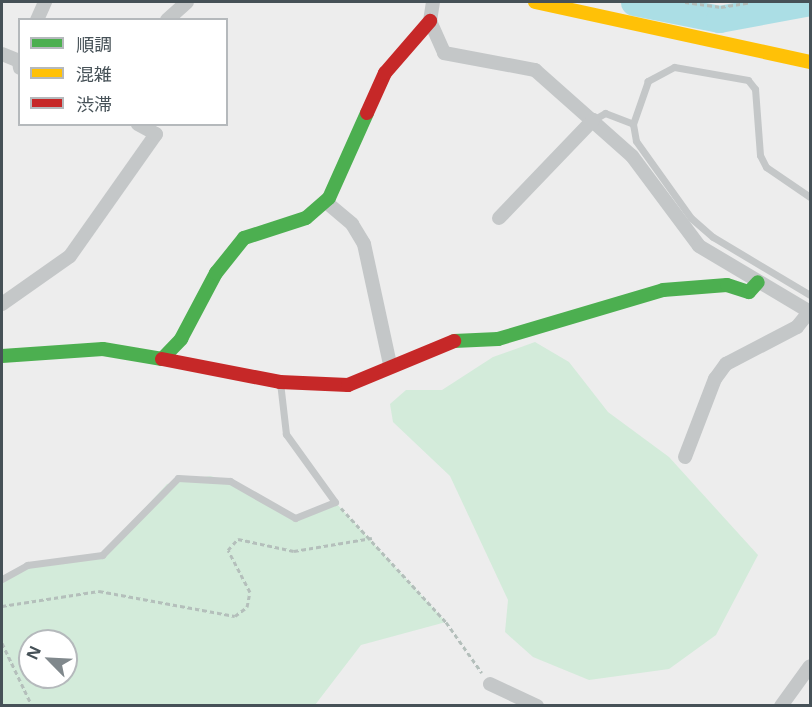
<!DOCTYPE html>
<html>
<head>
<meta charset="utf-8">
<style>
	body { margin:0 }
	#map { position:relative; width:812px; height:707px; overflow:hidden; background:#ededed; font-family:"Open Sans","Noto Sans JP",sans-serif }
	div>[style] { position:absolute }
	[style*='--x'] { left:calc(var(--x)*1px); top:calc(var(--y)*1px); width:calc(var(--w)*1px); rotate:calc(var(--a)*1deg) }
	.green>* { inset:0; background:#d3ebda }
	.river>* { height:27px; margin:-13.5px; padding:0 13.5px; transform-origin:13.5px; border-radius:13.5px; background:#abdee5 }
	.path>* { height:3px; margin-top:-1.5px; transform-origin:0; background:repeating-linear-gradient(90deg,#b4bfbb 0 4.5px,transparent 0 7.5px) }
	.lane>* { height:7px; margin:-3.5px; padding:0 3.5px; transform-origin:3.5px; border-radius:3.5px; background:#c4c7c8 }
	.street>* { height:14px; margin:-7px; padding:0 7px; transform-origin:7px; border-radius:7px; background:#c4c7c8 }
	.fast>* { height:14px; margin:-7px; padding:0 7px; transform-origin:7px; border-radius:7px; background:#4caf50 }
	.slow>* { height:14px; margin:-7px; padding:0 7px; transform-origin:7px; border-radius:7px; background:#ffc107 }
	.jam>* { height:14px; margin:-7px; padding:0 7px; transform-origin:7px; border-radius:7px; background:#c62828 }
	span { translate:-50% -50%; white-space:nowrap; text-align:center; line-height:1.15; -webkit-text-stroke:5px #fff; paint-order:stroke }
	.frame { position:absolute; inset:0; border:3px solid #465157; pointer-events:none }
	.legend { position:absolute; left:18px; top:18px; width:210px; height:108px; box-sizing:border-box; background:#fff; border:2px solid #b5b9bc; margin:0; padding:8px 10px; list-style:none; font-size:18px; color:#465157 }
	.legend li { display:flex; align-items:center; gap:12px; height:30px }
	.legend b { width:30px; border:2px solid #b5b9bc }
	.north { position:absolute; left:18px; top:629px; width:60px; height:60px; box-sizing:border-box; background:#fff; border:2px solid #b5b9bc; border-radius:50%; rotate:294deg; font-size:16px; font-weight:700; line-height:24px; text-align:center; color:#465157 }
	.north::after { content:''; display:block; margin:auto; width:21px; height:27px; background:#80888c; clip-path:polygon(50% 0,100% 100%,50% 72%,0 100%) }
</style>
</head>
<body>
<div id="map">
	<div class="green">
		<i style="clip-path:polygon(535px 342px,569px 362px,608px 412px,669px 457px,758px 555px,716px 635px,669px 669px,589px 680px,533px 657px,505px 632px,508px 600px,450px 476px,393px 422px,390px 404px,406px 390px,442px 390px,493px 357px)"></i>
		<i style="clip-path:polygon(evenodd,210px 476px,230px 481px,295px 518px,335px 502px,446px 622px,361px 645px,315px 705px,2px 706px,2px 579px,27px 565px,102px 555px,167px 484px,210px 476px,30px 641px,66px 641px,66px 677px,30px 677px,30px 641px)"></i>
	</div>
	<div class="river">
		<i style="--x:634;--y:2;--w:87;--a:11.3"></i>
		<i style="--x:719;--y:19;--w:93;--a:-10.6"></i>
	</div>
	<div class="path">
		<i style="--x:685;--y:2;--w:36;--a:8"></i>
		<i style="--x:721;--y:7;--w:30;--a:-9"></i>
		<i style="--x:341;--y:508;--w:155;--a:47.4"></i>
		<i style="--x:446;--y:622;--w:62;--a:54.8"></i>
		<i style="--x:2;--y:606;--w:98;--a:-8.8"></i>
		<i style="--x:99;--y:591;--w:138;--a:10.4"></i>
		<i style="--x:235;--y:616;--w:15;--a:-37"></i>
		<i style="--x:247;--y:607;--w:15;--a:-79"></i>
		<i style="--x:250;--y:592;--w:47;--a:-117.6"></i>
		<i style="--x:228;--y:550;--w:15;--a:-48"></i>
		<i style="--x:238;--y:539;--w:57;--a:12.1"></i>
		<i style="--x:294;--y:551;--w:79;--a:-9.5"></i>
		<i style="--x:2;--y:643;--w:70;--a:64.5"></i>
	</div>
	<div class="lane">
		<i style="--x:593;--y:120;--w:14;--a:-30"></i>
		<i style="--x:605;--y:113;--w:30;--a:21"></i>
		<i style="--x:810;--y:197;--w:53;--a:-145.7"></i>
		<i style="--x:766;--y:167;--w:13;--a:-117"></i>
		<i style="--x:760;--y:155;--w:66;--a:-94.3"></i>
		<i style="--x:755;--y:89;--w:11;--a:-128"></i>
		<i style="--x:748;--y:80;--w:75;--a:-170"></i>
		<i style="--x:674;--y:67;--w:30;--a:152"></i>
		<i style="--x:648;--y:81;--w:46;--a:109.2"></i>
		<i style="--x:633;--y:124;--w:17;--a:80"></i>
		<i style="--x:636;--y:141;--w:95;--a:54.5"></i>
		<i style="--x:691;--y:218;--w:29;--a:41"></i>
		<i style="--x:713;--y:237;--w:113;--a:30.9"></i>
		<i style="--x:2;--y:579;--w:29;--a:-29"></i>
		<i style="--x:27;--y:565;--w:76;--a:-7.6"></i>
		<i style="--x:102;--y:555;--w:108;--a:-45.4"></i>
		<i style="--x:178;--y:478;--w:52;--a:3.3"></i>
		<i style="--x:230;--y:481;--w:75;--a:29.6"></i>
		<i style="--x:295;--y:518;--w:43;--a:-21.8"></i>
		<i style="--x:335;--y:502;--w:84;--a:-125.8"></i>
		<i style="--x:286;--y:434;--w:52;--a:-96.6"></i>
	</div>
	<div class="street">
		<i style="--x:433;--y:2;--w:19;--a:99"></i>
		<i style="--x:430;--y:21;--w:35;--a:66"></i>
		<i style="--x:444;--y:53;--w:93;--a:10.6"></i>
		<i style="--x:535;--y:70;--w:130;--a:41.6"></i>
		<i style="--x:632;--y:156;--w:112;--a:53.3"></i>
		<i style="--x:699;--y:246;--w:129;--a:30.7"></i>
		<i style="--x:37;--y:20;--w:20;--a:-66"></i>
		<i style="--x:167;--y:20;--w:27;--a:-42"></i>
		<i style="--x:2;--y:54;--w:18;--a:22"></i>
		<i style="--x:19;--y:61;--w:7;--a:82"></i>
		<i style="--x:326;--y:202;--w:34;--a:40"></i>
		<i style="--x:352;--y:224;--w:23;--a:59"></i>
		<i style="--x:364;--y:244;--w:123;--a:77.8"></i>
		<i style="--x:499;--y:218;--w:136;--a:-46.2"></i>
		<i style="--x:2;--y:304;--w:83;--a:-35.2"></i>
		<i style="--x:70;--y:256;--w:149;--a:-54.8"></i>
		<i style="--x:156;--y:134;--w:21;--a:-151"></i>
		<i style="--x:685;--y:457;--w:84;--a:-69"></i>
		<i style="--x:715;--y:379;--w:19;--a:-54"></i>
		<i style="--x:726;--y:364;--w:80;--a:-27.5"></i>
		<i style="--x:797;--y:327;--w:19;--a:-51"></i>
		<i style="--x:490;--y:684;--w:52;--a:25.1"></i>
		<i style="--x:781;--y:706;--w:49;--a:-54.1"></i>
	</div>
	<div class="fast">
		<i style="--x:454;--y:341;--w:44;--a:-2.6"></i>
		<i style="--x:498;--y:339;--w:172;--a:-16.5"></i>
		<i style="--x:663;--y:290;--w:64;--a:-4.5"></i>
		<i style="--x:727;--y:285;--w:23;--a:18"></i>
		<i style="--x:749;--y:292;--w:13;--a:-48"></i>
		<i style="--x:2;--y:356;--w:101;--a:-4"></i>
		<i style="--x:103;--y:349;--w:60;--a:9.6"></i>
		<i style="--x:162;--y:359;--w:28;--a:-46"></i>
		<i style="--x:181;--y:339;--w:75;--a:-62.1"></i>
		<i style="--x:216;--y:273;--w:45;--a:-51.3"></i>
		<i style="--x:244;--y:238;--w:65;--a:-17.9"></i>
		<i style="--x:306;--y:218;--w:30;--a:-41"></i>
		<i style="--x:329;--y:198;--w:93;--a:-65.9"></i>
	</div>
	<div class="slow">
		<i style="--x:535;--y:2;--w:281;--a:12.3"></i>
	</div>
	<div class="jam">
		<i style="--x:367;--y:113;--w:44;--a:-65.8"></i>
		<i style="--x:385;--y:73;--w:69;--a:-49.1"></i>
		<i style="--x:162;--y:359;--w:120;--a:11"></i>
		<i style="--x:280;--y:382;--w:68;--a:2.5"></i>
		<i style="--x:348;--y:385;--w:115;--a:-22.5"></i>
	</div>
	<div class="frame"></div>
	<ul class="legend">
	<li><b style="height:8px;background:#4caf50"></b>順調</li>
	<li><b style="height:8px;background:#ffc107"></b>混雑</li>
	<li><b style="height:8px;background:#c62828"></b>渋滞</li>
	</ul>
	<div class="north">N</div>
</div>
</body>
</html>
